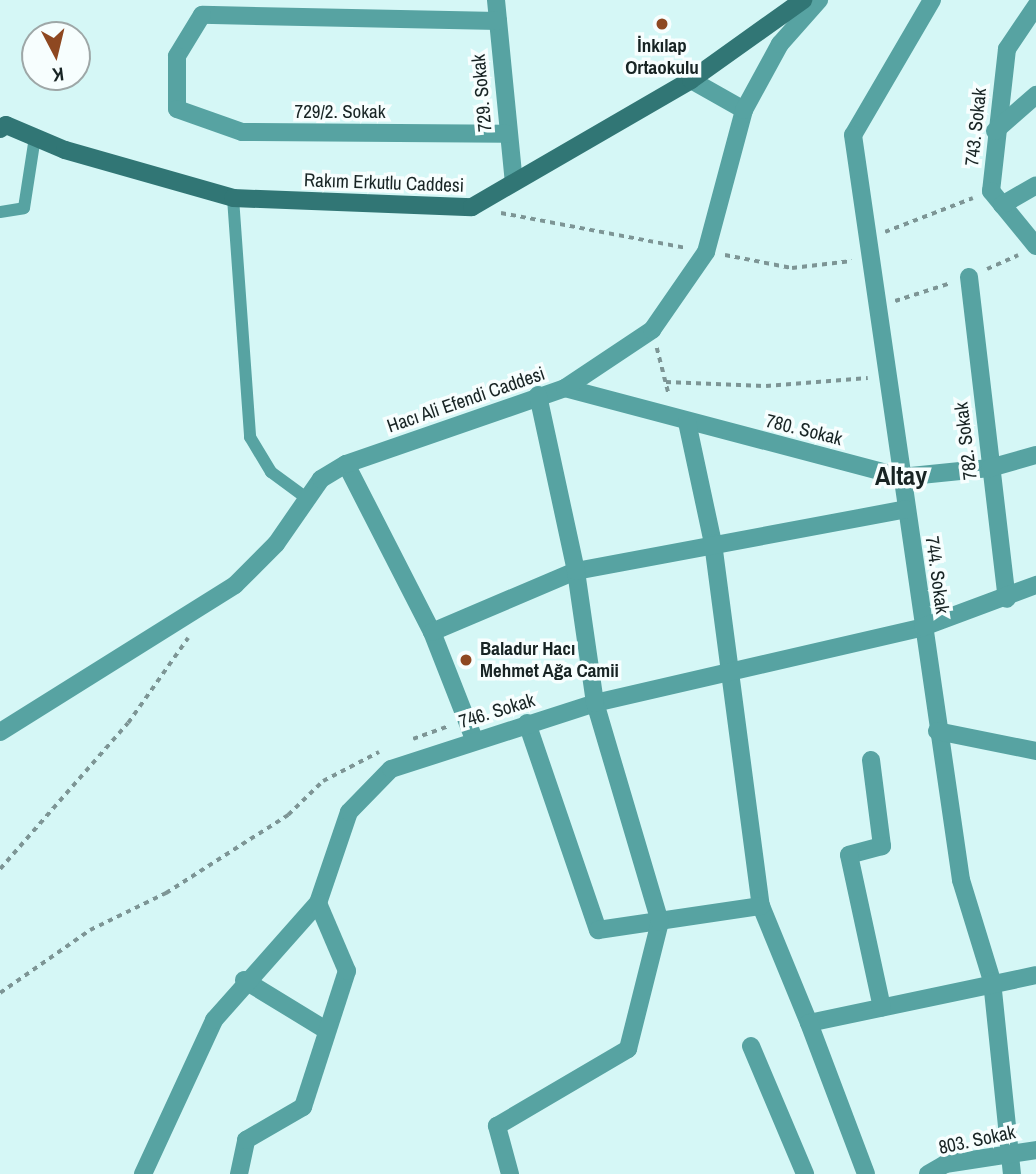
<!DOCTYPE html>
<html>
<head>
<meta charset="utf-8">
<style>
	body { margin:0 }
	#map { position:relative; width:1036px; height:1174px; overflow:hidden; background:#d5f7f6; font-family:"Archivo Narrow",sans-serif }
	div>[style] { position:absolute }
	[style*='--x'] { left:calc(var(--x)*1px); top:calc(var(--y)*1px); width:calc(var(--w)*1px); rotate:calc(var(--a)*1deg) }
	.path>* { height:3.5px; margin-top:-1.75px; transform-origin:0; background:repeating-linear-gradient(90deg,#7d9595 0 5px,transparent 0 10px) }
	.lane>* { height:12px; margin:-6px; padding:0 6px; transform-origin:6px; border-radius:6px; background:#57a3a2 }
	.street>* { height:18px; margin:-9px; padding:0 9px; transform-origin:9px; border-radius:9px; background:#57a3a2 }
	.secondary>* { height:18px; margin:-9px; padding:0 9px; transform-origin:9px; border-radius:9px; background:#317675 }
	.dots>* { width:19px; height:19px; translate:-50% -50%; box-sizing:border-box; border:4px solid #f7fefe; border-radius:50% }
	span { translate:-50% -50%; white-space:nowrap; text-align:center; line-height:1.15; -webkit-text-stroke:7px #f7fefe; paint-order:stroke }
	.poi-label { font-size:19px; color:#182424; font-weight:700 }
	.left { translate:0 -50%; text-align:left }
	.street-label { font-size:19px; color:#182424 }
	.district-label { font-size:26px; color:#182424; font-weight:700 }
	.north { position:absolute; left:21px; top:21px; width:70px; height:70px; box-sizing:border-box; background:#f7fefe; border:2px solid #9ea7a7; border-radius:50%; rotate:173deg; font-size:19px; font-weight:700; line-height:28px; text-align:center; color:#182424 }
	.north::after { content:''; display:block; margin:auto; width:24px; height:32px; background:#8e4821; clip-path:polygon(50% 0,100% 100%,50% 72%,0 100%) }
</style>
</head>
<body>
<div id="map">
	<div class="path">
		<i style="--x:501;--y:213;--w:188;--a:10.7"></i>
		<i style="--x:885;--y:232;--w:94;--a:-21.1"></i>
		<i style="--x:725;--y:255;--w:68;--a:11"></i>
		<i style="--x:792;--y:268;--w:60;--a:-6.7"></i>
		<i style="--x:987;--y:269;--w:34;--a:-24"></i>
		<i style="--x:895;--y:301;--w:59;--a:-17.8"></i>
		<i style="--x:657;--y:348;--w:49;--a:75.7"></i>
		<i style="--x:666;--y:382;--w:100;--a:2.3"></i>
		<i style="--x:766;--y:386;--w:102;--a:-4.5"></i>
		<i style="--x:413;--y:739;--w:37;--a:-20"></i>
		<i style="--x:0;--y:869;--w:194;--a:-48.8"></i>
		<i style="--x:128;--y:723;--w:104;--a:-54.8"></i>
		<i style="--x:0;--y:993;--w:110;--a:-35"></i>
		<i style="--x:90;--y:930;--w:85;--a:-26"></i>
		<i style="--x:166;--y:893;--w:145;--a:-32.6"></i>
		<i style="--x:288;--y:815;--w:49;--a:-44.2"></i>
		<i style="--x:323;--y:781;--w:63;--a:-27.4"></i>
	</div>
	<div class="lane">
		<i style="--x:233;--y:198;--w:240;--a:85.9"></i>
		<i style="--x:250;--y:437;--w:41;--a:59"></i>
		<i style="--x:271;--y:472;--w:42;--a:36.3"></i>
		<i style="--x:0;--y:212;--w:24;--a:-9"></i>
		<i style="--x:24;--y:208;--w:72;--a:-81.2"></i>
	</div>
	<div class="street">
		<i style="--x:496;--y:0;--w:183;--a:84.4"></i>
		<i style="--x:932;--y:0;--w:156;--a:120.3"></i>
		<i style="--x:853;--y:135;--w:753;--a:81.75"></i>
		<i style="--x:961;--y:880;--w:106;--a:72.9"></i>
		<i style="--x:992;--y:981;--w:194;--a:84.1"></i>
		<i style="--x:1036;--y:6;--w:52;--a:124"></i>
		<i style="--x:1007;--y:49;--w:143;--a:96.4"></i>
		<i style="--x:991;--y:191;--w:71;--a:50.7"></i>
		<i style="--x:498;--y:21;--w:296;--a:-178.8"></i>
		<i style="--x:202;--y:15;--w:48;--a:121.4"></i>
		<i style="--x:177;--y:56;--w:53;--a:90"></i>
		<i style="--x:177;--y:109;--w:69;--a:19.5"></i>
		<i style="--x:242;--y:132;--w:264;--a:0.4"></i>
		<i style="--x:691;--y:80;--w:61;--a:29.5"></i>
		<i style="--x:995;--y:131;--w:55;--a:-41.3"></i>
		<i style="--x:1002;--y:205;--w:39;--a:-30"></i>
		<i style="--x:969;--y:277;--w:324;--a:83.3"></i>
		<i style="--x:565;--y:388;--w:348;--a:14.8"></i>
		<i style="--x:901;--y:477;--w:89;--a:-5.8"></i>
		<i style="--x:990;--y:468;--w:48;--a:-15.8"></i>
		<i style="--x:687;--y:422;--w:124;--a:77.9"></i>
		<i style="--x:713;--y:543;--w:366;--a:82.5"></i>
		<i style="--x:761;--y:906;--w:126;--a:67.7"></i>
		<i style="--x:809;--y:1023;--w:232;--a:-11.9"></i>
		<i style="--x:346;--y:464;--w:189;--a:62.9"></i>
		<i style="--x:527;--y:723;--w:219;--a:71.1"></i>
		<i style="--x:598;--y:930;--w:165;--a:-8.4"></i>
		<i style="--x:937;--y:731;--w:101;--a:11.4"></i>
		<i style="--x:0;--y:732;--w:277;--a:-32"></i>
		<i style="--x:235;--y:585;--w:58;--a:-45"></i>
		<i style="--x:276;--y:544;--w:79;--a:-55.3"></i>
		<i style="--x:321;--y:479;--w:29;--a:-31"></i>
		<i style="--x:346;--y:464;--w:232;--a:-19.1"></i>
		<i style="--x:565;--y:388;--w:105;--a:-33.7"></i>
		<i style="--x:652;--y:330;--w:95;--a:-55.3"></i>
		<i style="--x:706;--y:252;--w:147;--a:-75"></i>
		<i style="--x:744;--y:110;--w:75;--a:-61.4"></i>
		<i style="--x:780;--y:44;--w:59;--a:-48.4"></i>
		<i style="--x:474;--y:739;--w:115;--a:-111.4"></i>
		<i style="--x:432;--y:632;--w:156;--a:-23"></i>
		<i style="--x:576;--y:571;--w:336;--a:-10.6"></i>
		<i style="--x:871;--y:760;--w:87;--a:82.7"></i>
		<i style="--x:882;--y:846;--w:34;--a:165"></i>
		<i style="--x:849;--y:855;--w:156;--a:77.8"></i>
		<i style="--x:244;--y:980;--w:96;--a:31.4"></i>
		<i style="--x:809;--y:1023;--w:161;--a:69.3"></i>
		<i style="--x:751;--y:1046;--w:139;--a:67.1"></i>
		<i style="--x:143;--y:1174;--w:170;--a:-65.2"></i>
		<i style="--x:214;--y:1020;--w:157;--a:-48.4"></i>
		<i style="--x:318;--y:903;--w:96;--a:-71.2"></i>
		<i style="--x:349;--y:812;--w:60;--a:-45.7"></i>
		<i style="--x:391;--y:769;--w:214;--a:-17.9"></i>
		<i style="--x:595;--y:703;--w:337;--a:-13"></i>
		<i style="--x:923;--y:627;--w:121;--a:-20.4"></i>
		<i style="--x:239;--y:1174;--w:35;--a:-78"></i>
		<i style="--x:246;--y:1140;--w:66;--a:-30.1"></i>
		<i style="--x:303;--y:1107;--w:143;--a:-72.1"></i>
		<i style="--x:347;--y:971;--w:74;--a:-113.1"></i>
		<i style="--x:510;--y:1174;--w:50;--a:-105.2"></i>
		<i style="--x:497;--y:1126;--w:152;--a:-30.4"></i>
		<i style="--x:628;--y:1049;--w:131;--a:-75.9"></i>
		<i style="--x:660;--y:922;--w:228;--a:-106.5"></i>
		<i style="--x:595;--y:703;--w:133;--a:-98.2"></i>
		<i style="--x:576;--y:571;--w:180;--a:-102.2"></i>
		<i style="--x:928;--y:1174;--w:20;--a:-30"></i>
		<i style="--x:945;--y:1164;--w:92;--a:-8.7"></i>
	</div>
	<div class="secondary">
		<i style="--x:0;--y:129;--w:7;--a:-34"></i>
		<i style="--x:6;--y:125;--w:64;--a:23"></i>
		<i style="--x:65;--y:150;--w:175;--a:15.9"></i>
		<i style="--x:233;--y:198;--w:239;--a:2.2"></i>
		<i style="--x:472;--y:207;--w:253;--a:-30.1"></i>
		<i style="--x:691;--y:80;--w:138;--a:-35.5"></i>
	</div>
	<div class="dots">
		<i style="left:662px;top:24px;background:#8e4821"></i>
		<i style="left:466px;top:660px;background:#8e4821"></i>
	</div>
	<div class="poi-label">
		<span style="left:662px;top:57px">İnkılap<br>Ortaokulu</span>
		<span class="left" style="left:480px;top:660px">Baladur Hacı<br>Mehmet Ağa Camii</span>
	</div>
	<div class="street-label">
		<span style="left:482px;top:93px;rotate:-95deg">729. Sokak</span>
		<span style="left:340px;top:112px">729/2. Sokak</span>
		<span style="left:976px;top:127px;rotate:-84deg">743. Sokak</span>
		<span style="left:384px;top:183px;rotate:2deg">Rakım Erkutlu Caddesi</span>
		<span style="left:466px;top:400px;rotate:-19deg">Hacı Ali Efendi Caddesi</span>
		<span style="left:804px;top:430px;rotate:14deg">780. Sokak</span>
		<span style="left:966px;top:441px;rotate:-97deg">782. Sokak</span>
		<span style="left:937px;top:575px;rotate:82deg">744. Sokak</span>
		<span style="left:497px;top:711px;rotate:-17deg">746. Sokak</span>
		<span style="left:977px;top:1140px;rotate:-12deg">803. Sokak</span>
	</div>
	<div class="district-label">
		<span style="left:901px;top:476px">Altay</span>
	</div>
	<div class="north">K</div>
</div>
</body>
</html>
